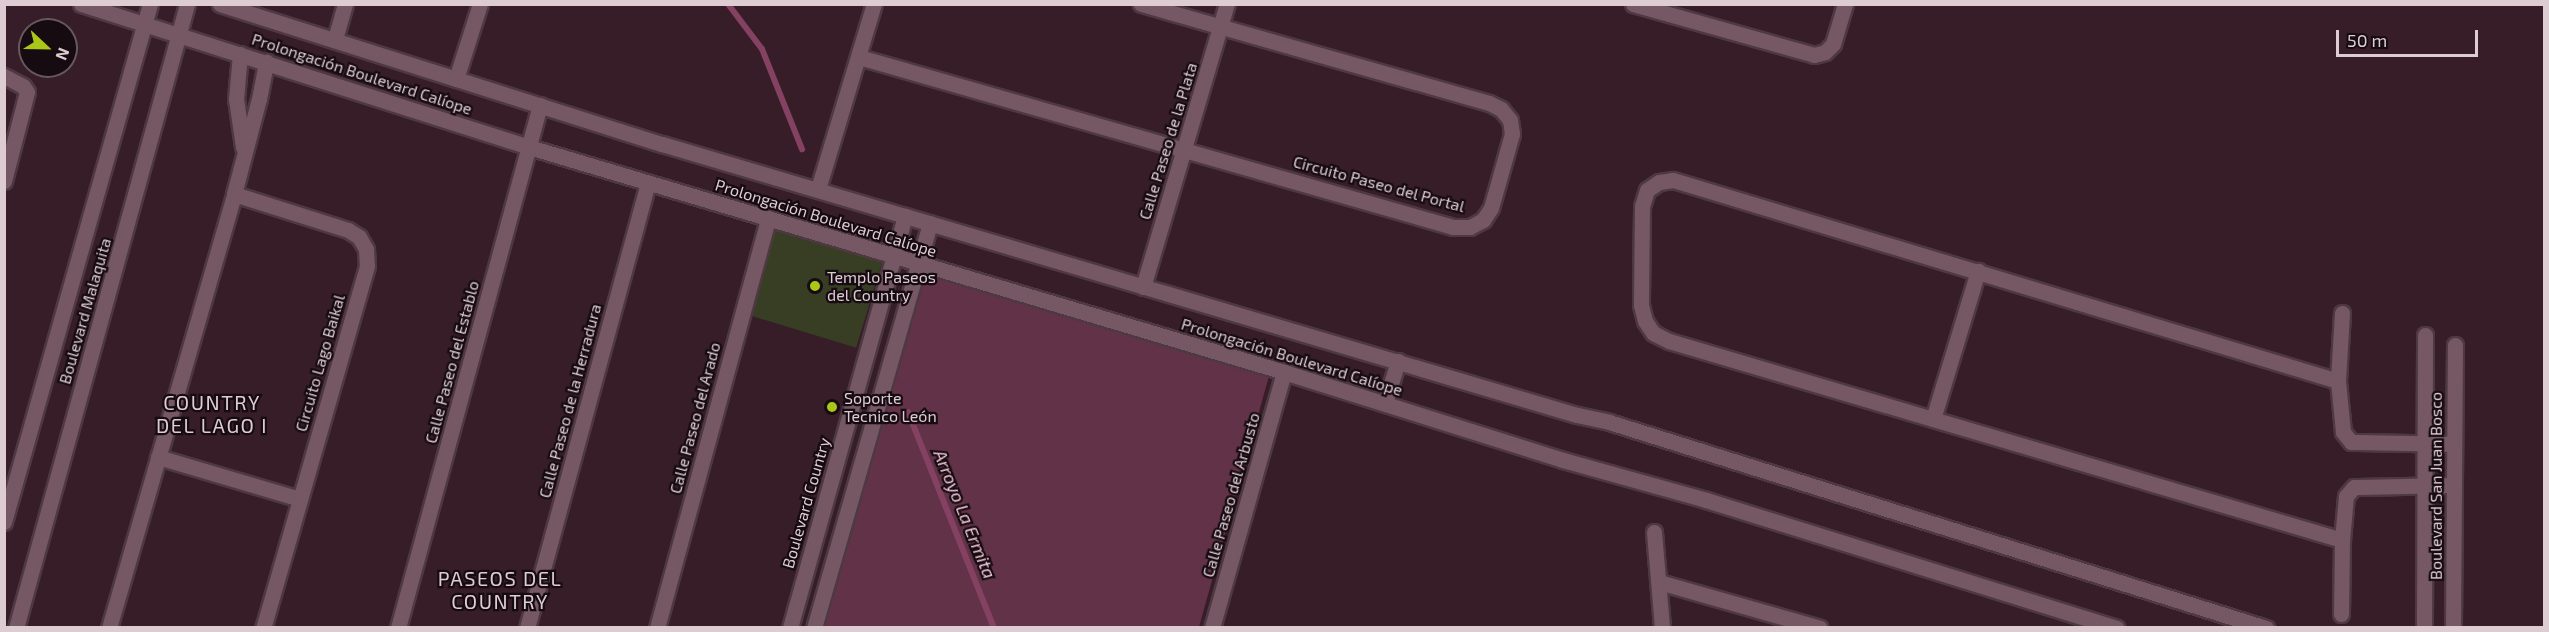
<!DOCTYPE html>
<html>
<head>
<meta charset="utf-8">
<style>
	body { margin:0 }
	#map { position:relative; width:2549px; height:632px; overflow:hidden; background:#361d28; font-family:"Exo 2",sans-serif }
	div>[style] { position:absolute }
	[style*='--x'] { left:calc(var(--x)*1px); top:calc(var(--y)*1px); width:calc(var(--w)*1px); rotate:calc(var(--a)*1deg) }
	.green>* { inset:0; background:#623248 }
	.stream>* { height:6px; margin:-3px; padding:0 3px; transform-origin:3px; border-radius:3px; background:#854161 }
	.building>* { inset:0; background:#373e23; transform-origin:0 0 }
	.roads { filter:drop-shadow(2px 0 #4e3943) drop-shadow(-2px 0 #4e3943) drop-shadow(0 2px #4e3943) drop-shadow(0 -2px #4e3943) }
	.minor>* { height:15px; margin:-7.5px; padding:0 7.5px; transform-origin:7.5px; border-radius:7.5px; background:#765864 }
	.dots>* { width:16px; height:16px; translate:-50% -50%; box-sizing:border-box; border:3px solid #160b10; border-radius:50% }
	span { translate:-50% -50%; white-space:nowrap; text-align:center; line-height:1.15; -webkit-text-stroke:4.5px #160b10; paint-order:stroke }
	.street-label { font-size:16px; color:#deccd3 }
	.poi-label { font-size:16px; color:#deccd3 }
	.left { translate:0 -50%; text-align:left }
	.water-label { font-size:18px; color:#f2c8d9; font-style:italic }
	.quarter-label { font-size:20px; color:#deccd3; letter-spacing:1.5px }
	.frame { position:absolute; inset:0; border:6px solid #deccd3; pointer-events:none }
	.north { position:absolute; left:18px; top:18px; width:60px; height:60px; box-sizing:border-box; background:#160b10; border:2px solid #66585e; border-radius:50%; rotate:112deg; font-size:16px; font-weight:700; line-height:24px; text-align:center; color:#deccd3 }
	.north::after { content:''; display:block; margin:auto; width:21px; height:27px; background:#aac719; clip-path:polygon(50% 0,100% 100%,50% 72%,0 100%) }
	.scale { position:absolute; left:2336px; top:30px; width:142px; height:27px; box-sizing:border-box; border:3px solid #deccd3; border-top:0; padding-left:8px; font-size:18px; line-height:21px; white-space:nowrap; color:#deccd3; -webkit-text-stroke:4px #160b10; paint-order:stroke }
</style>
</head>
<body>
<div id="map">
	<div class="green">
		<i style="clip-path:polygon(922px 274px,1269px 376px,1199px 627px,819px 628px)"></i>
	</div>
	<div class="stream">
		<i style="--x:728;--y:4;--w:56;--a:52.9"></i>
		<i style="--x:762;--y:49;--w:108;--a:68.2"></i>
		<i style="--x:908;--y:412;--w:232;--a:68.3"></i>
	</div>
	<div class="building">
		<i style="left:775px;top:230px;width:112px;height:89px;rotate:17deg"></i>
	</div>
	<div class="roads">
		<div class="minor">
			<i style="--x:81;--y:4;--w:470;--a:17.7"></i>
			<i style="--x:529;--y:147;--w:788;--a:16.59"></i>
			<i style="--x:1284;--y:372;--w:293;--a:17.5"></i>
			<i style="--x:1563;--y:460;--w:148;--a:15.6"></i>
			<i style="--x:1706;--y:500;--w:430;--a:17.3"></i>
			<i style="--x:220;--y:4;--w:464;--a:17.6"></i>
			<i style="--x:662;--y:144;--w:954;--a:16.5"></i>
			<i style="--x:1577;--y:415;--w:33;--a:12"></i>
			<i style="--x:1609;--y:422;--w:689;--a:17.41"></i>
			<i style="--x:1633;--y:4;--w:188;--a:15.7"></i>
			<i style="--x:1814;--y:55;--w:11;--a:-15"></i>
			<i style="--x:1825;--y:52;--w:11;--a:-45"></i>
			<i style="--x:1833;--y:44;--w:42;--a:-73.3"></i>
			<i style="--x:335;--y:39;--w:36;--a:-74"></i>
			<i style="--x:240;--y:54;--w:45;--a:95.1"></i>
			<i style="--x:236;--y:99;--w:49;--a:81.7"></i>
			<i style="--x:859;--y:57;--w:618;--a:15.97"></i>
			<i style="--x:1453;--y:227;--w:17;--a:0"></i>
			<i style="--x:1470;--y:227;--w:15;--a:-28"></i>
			<i style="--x:1483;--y:220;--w:14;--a:-56"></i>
			<i style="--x:1491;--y:208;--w:77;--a:-74.2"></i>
			<i style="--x:1512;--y:134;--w:14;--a:-98"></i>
			<i style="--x:1510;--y:120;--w:14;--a:-129"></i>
			<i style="--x:1501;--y:109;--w:13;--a:-153"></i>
			<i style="--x:1489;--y:103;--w:362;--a:-164.1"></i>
			<i style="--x:4;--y:76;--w:21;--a:28"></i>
			<i style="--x:23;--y:86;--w:7;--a:56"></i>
			<i style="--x:27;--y:92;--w:92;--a:104.5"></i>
			<i style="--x:456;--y:79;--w:79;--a:-72.3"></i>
			<i style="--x:818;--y:189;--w:193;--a:-73.2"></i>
			<i style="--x:234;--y:194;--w:120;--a:17.5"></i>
			<i style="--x:348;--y:230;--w:13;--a:32"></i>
			<i style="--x:359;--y:237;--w:14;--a:60"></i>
			<i style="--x:366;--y:249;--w:17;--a:87"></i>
			<i style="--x:367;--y:266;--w:377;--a:106"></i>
			<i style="--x:1143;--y:287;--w:295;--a:-73.5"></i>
			<i style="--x:2342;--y:313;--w:68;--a:93.4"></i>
			<i style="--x:2338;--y:381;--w:51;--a:84.4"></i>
			<i style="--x:2343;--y:432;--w:13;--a:51"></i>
			<i style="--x:2351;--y:442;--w:103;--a:1.1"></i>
			<i style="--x:2338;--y:381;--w:695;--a:-163.18"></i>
			<i style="--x:1673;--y:180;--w:14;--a:172"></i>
			<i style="--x:1659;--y:182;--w:14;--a:146"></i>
			<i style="--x:1647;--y:190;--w:17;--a:107"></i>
			<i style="--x:1642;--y:206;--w:99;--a:90.6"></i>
			<i style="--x:1641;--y:305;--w:16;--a:76"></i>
			<i style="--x:1645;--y:321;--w:14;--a:56"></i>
			<i style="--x:1653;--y:333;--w:18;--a:27"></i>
			<i style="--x:1669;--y:341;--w:702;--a:16.47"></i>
			<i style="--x:1385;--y:403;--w:44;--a:-72.8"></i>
			<i style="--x:1933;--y:419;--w:155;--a:-73.1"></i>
			<i style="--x:158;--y:457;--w:148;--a:16.5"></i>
			<i style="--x:4;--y:522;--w:538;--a:-74.26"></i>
			<i style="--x:1654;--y:532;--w:96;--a:85.2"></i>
			<i style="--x:1659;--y:582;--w:167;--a:15.9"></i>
			<i style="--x:2341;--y:614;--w:74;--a:-89.2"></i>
			<i style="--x:2342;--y:540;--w:44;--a:-84.8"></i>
			<i style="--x:2346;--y:496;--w:12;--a:-48"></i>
			<i style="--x:2354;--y:487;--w:99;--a:-1.2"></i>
			<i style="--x:16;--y:628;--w:647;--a:-74.67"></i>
			<i style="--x:109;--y:628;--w:452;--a:-73.9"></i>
			<i style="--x:234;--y:194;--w:98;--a:-75.3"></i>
			<i style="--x:259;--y:99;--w:38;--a:-79"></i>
			<i style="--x:398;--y:628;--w:542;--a:-74.81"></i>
			<i style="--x:527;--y:628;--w:461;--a:-74.8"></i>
			<i style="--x:657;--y:628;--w:424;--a:-74.8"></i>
			<i style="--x:790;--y:628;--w:428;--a:-74.4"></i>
			<i style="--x:814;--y:628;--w:421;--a:-74"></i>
			<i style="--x:1212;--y:628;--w:266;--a:-74.3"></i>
			<i style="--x:2424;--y:628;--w:293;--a:-89.8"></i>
			<i style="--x:2453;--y:628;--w:283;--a:-89.6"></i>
		</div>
	</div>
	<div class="dots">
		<i style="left:815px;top:286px;background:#aac719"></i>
		<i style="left:832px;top:407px;background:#aac719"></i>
	</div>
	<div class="street-label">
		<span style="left:362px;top:74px;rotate:18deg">Prolongación Boulevard Calíope</span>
		<span style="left:1168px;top:141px;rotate:-73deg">Calle Paseo de la Plata</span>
		<span style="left:1379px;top:184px;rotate:15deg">Circuito Paseo del Portal</span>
		<span style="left:826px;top:218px;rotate:17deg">Prolongación Boulevard Calíope</span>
		<span style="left:85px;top:311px;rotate:-74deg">Boulevard Malaquita</span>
		<span style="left:1292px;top:357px;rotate:17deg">Prolongación Boulevard Calíope</span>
		<span style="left:452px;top:362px;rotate:-75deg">Calle Paseo del Establo</span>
		<span style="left:320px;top:363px;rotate:-74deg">Circuito Lago Baikal</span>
		<span style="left:570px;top:401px;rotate:-75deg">Calle Paseo de la Herradura</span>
		<span style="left:695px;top:418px;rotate:-75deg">Calle Paseo del Arado</span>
		<span style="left:2436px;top:486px;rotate:-90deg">Boulevard San Juan Bosco</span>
		<span style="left:1231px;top:495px;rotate:-74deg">Calle Paseo del Arbusto</span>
		<span style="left:806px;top:503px;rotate:-74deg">Boulevard Country</span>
	</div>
	<div class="poi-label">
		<span class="left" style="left:827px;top:286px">Templo Paseos<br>del Country</span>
		<span class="left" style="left:844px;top:407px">Soporte<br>Tecnico León</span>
	</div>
	<div class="water-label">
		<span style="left:965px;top:514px;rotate:68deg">Arroyo La Ermita</span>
	</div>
	<div class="quarter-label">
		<span style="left:212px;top:414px">COUNTRY<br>DEL LAGO I</span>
		<span style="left:500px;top:590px">PASEOS DEL<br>COUNTRY</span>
	</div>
	<div class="frame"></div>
	<div class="north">N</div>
	<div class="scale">50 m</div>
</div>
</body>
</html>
